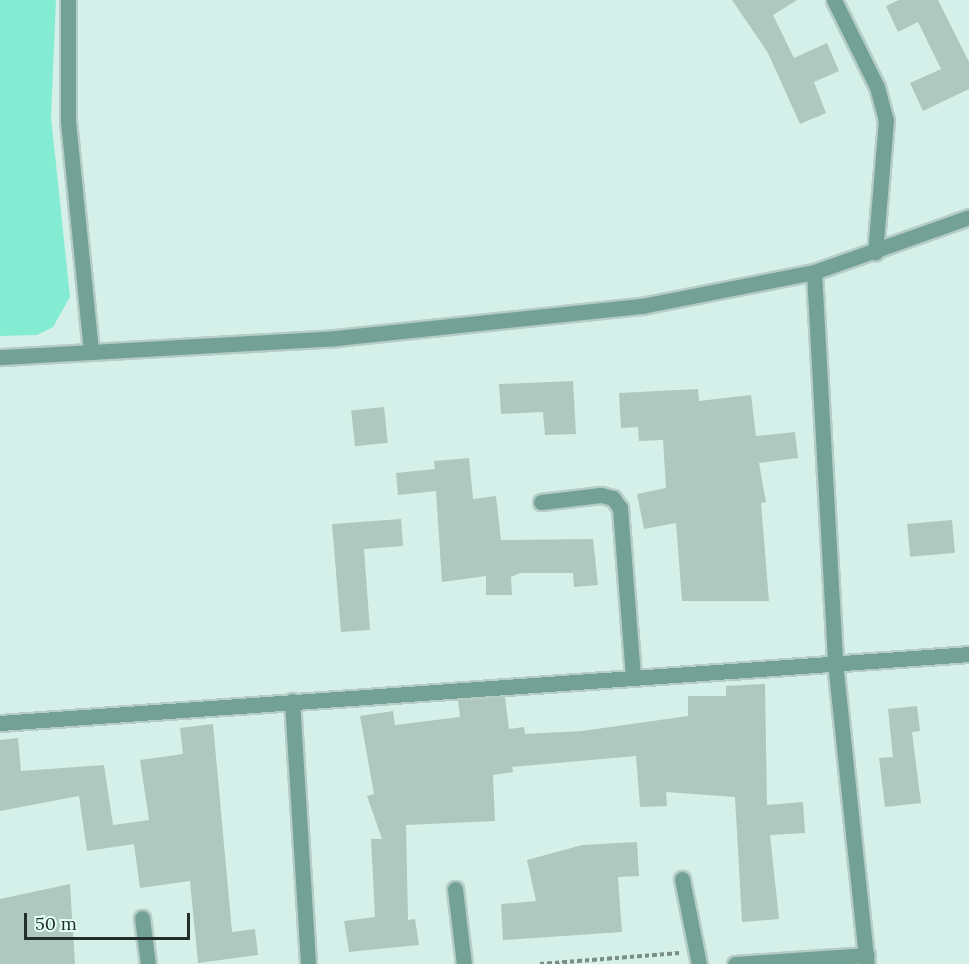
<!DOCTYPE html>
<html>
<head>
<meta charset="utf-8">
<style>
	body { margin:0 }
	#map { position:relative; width:969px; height:964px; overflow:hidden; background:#d5f0e8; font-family:Lora,serif }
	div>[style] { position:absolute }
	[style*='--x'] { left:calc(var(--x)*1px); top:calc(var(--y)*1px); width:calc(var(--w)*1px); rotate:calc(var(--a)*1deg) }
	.green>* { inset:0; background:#84ecd2 }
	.building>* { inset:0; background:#aec8c0; transform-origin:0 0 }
	.path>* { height:4px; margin-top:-2px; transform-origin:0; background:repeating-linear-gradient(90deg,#7a8d87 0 4.5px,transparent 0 7.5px) }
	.roads { filter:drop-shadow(2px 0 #b5cdc6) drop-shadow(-2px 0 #b5cdc6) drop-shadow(0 2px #b5cdc6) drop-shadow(0 -2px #b5cdc6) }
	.minor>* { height:15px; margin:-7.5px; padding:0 7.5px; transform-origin:7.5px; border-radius:7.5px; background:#74a195 }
	.tertiary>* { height:15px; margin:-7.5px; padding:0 7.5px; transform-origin:7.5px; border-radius:7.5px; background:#74a195 }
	span { translate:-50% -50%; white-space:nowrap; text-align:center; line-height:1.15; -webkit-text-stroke:4.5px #e2fef6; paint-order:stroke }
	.scale { position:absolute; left:24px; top:913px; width:166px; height:27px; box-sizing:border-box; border:3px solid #232d2a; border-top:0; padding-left:8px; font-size:18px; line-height:21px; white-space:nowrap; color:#232d2a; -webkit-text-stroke:4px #e2fef6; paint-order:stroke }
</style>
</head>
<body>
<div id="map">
	<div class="green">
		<i style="clip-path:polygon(0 0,56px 0,51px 117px,70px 297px,53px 327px,37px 335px,0 336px)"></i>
	</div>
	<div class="building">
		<i style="clip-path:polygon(732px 0,797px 0,773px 15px,794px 58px,827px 43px,839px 71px,814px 82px,826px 113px,800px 124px,768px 53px)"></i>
		<i style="clip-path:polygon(899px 0,938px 0,969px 62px,969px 89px,923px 111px,910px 83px,941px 69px,918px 22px,898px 32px,886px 6px)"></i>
		<i style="clip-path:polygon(573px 381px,576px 434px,545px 435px,543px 412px,501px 414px,499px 384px)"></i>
		<i style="clip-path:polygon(698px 389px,699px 401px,751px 395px,756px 436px,795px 432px,798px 458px,759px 463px,766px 502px,761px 503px,769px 601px,682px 601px,676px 523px,644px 529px,637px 494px,666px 488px,663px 440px,639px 441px,638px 427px,621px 428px,619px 393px)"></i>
		<i style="left:384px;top:407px;width:36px;height:33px;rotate:84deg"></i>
		<i style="clip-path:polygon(469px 458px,473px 499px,496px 496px,501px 540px,593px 539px,598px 585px,574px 587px,573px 573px,520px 573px,511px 577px,512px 595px,486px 595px,486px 576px,442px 582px,436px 491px,398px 495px,396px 473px,435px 469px,434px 461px)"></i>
		<i style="clip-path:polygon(401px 519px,403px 546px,364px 549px,370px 630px,341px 632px,332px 524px)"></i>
		<i style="left:952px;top:520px;width:33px;height:45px;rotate:85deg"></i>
		<i style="clip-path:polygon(765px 684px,767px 805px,803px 802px,805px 833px,770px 835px,779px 919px,742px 922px,735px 797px,666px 792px,667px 806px,640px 807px,636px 756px,512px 767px,513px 772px,493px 775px,495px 821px,406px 825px,408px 920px,415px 919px,419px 945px,349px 952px,344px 921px,375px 917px,371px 839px,382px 839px,367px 796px,374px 794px,360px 716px,393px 711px,395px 725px,460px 717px,458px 700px,505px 697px,509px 729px,524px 727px,525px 734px,582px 731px,688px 716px,688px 696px,726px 696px,726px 686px)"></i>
		<i style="clip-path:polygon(917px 706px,920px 731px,912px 732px,921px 803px,885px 807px,879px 758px,893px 757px,888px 709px)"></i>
		<i style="clip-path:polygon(213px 724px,232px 932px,255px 929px,258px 955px,198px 963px,190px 881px,140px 888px,134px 844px,87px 851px,79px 796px,0 811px,0 740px,18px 738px,21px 771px,104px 765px,113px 825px,149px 820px,140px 760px,183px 754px,180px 728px)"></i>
		<i style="clip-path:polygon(637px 842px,639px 876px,618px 877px,622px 932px,503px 940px,501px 904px,536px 901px,527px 860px,582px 845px)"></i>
		<i style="clip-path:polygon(70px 884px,75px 964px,0 964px,0 899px)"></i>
	</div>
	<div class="path">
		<i style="--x:540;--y:964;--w:140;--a:-4.5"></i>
	</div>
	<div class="roads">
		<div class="minor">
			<i style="--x:68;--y:0;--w:121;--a:90"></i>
			<i style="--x:68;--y:121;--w:232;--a:84.3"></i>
			<i style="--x:834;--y:0;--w:97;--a:63.7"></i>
			<i style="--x:877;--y:87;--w:34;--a:75"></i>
			<i style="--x:886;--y:120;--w:133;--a:94.7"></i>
			<i style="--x:814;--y:272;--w:391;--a:86.9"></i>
			<i style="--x:835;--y:662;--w:304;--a:84"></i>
			<i style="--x:541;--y:502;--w:60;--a:-6.7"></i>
			<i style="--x:601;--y:495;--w:12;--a:14"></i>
			<i style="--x:613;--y:498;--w:12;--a:55"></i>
			<i style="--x:620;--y:508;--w:169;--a:85.6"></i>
			<i style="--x:292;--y:701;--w:263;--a:86.5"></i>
			<i style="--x:0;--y:723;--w:971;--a:-4.07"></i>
			<i style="--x:682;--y:879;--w:87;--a:78.7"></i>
			<i style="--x:455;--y:889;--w:76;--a:83.2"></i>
			<i style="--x:142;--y:918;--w:46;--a:82.6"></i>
			<i style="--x:735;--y:964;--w:132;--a:-3.9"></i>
		</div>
		<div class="tertiary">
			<i style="--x:0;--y:357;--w:337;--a:-3.2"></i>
			<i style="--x:336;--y:338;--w:308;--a:-6"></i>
			<i style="--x:642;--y:306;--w:175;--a:-11.2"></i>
			<i style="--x:814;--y:272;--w:164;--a:-19.5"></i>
		</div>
	</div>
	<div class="scale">50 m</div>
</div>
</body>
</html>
